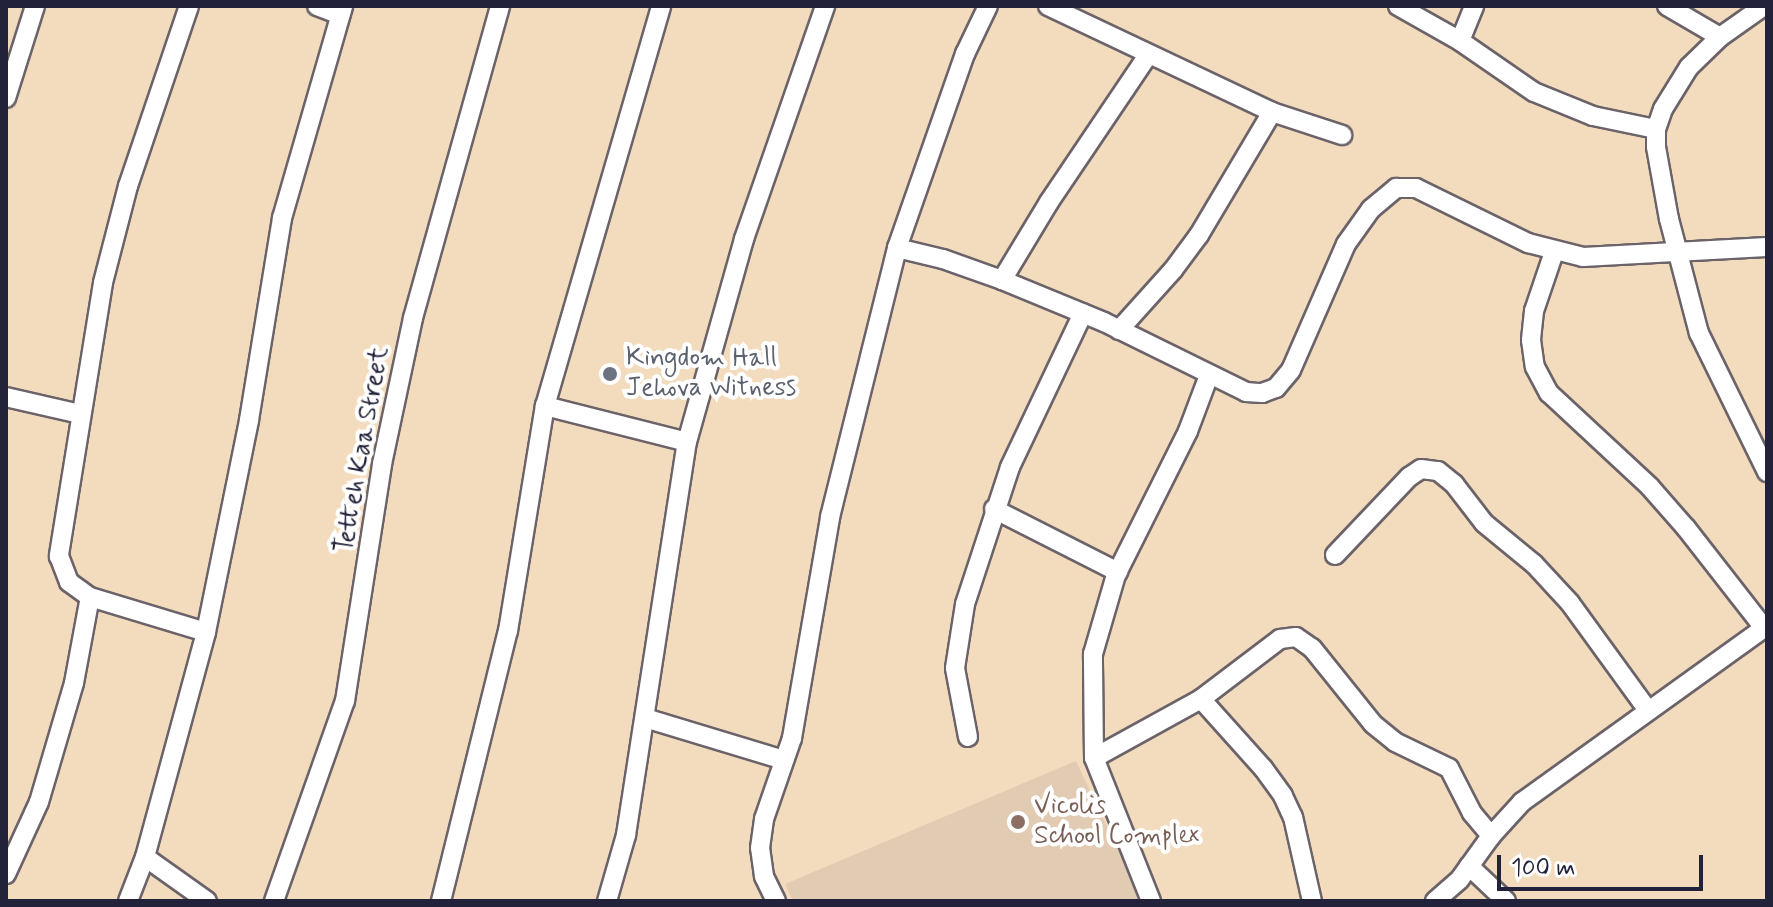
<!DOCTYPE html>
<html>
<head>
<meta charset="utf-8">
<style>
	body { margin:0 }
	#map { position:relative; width:1773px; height:907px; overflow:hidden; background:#f3dcbe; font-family:Mynerve,sans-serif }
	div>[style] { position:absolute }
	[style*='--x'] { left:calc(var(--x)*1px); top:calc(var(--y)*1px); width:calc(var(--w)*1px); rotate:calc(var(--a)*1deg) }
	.built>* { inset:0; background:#e1ccb3 }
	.roads { filter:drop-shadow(2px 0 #6b6369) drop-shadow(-2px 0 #6b6369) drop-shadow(0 2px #6b6369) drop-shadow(0 -2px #6b6369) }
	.minor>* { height:18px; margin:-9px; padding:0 9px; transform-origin:9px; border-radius:9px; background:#fff }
	.dots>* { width:22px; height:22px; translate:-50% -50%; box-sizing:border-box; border:4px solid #fff; border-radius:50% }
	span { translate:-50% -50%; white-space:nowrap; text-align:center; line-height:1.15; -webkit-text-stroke:8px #fff; paint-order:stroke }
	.worship-label { font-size:26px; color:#5b616d }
	.left { translate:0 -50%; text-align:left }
	.street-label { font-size:26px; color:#22223b }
	.education-label { font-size:26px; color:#785e54 }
	.frame { position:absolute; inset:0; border:8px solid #22223b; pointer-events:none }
	.scale { position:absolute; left:1497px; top:855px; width:206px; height:36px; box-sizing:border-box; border:4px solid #22223b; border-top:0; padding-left:10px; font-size:24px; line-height:28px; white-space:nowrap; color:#22223b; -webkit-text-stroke:6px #fff; paint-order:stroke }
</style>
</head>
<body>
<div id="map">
	<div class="built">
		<i style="clip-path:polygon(1076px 761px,1142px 901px,793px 901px,785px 884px)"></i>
	</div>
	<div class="roads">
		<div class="minor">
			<i style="--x:189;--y:6;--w:190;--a:108.7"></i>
			<i style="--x:128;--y:186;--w:100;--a:104.5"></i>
			<i style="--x:103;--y:283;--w:277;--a:99.2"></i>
			<i style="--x:59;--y:556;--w:28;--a:69"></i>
			<i style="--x:69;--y:582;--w:26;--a:36"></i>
			<i style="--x:90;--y:597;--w:121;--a:16.8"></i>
			<i style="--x:317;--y:6;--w:25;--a:21"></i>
			<i style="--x:1048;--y:6;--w:248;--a:25.3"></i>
			<i style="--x:1272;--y:112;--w:74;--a:18.2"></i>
			<i style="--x:1398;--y:6;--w:71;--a:29.4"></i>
			<i style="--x:1460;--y:41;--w:90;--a:34.6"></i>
			<i style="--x:1534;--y:92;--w:64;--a:22.1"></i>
			<i style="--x:1593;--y:116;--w:64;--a:11.7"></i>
			<i style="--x:1667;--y:6;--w:61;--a:30.3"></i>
			<i style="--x:1764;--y:6;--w:54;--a:144.8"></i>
			<i style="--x:1720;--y:37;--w:43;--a:135.9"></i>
			<i style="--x:1689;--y:67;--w:49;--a:121.8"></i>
			<i style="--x:1663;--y:109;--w:21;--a:109"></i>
			<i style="--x:1656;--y:129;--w:18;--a:90"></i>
			<i style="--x:1656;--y:147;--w:73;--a:79.8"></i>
			<i style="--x:1669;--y:219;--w:118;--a:75.3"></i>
			<i style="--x:1699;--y:333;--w:155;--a:63.9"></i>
			<i style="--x:1460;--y:41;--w:38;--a:-68"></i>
			<i style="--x:6;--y:98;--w:96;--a:-72.5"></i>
			<i style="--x:897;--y:248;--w:47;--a:13.4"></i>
			<i style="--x:943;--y:259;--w:63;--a:19.6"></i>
			<i style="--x:1002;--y:280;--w:110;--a:22.4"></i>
			<i style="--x:1104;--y:322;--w:158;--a:26.2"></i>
			<i style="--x:1246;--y:392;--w:16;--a:4"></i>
			<i style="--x:1262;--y:393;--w:15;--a:-20"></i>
			<i style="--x:1276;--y:388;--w:23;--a:-50"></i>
			<i style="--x:1291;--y:370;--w:137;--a:-66.4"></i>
			<i style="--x:1346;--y:244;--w:43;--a:-54.5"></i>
			<i style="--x:1371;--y:209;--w:33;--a:-40"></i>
			<i style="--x:1396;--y:188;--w:20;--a:0"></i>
			<i style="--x:1416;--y:188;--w:125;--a:26.2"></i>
			<i style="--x:1528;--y:243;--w:57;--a:14.3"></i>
			<i style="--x:1583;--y:257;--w:184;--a:-3.1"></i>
			<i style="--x:1554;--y:252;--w:62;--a:108.7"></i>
			<i style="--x:1534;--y:311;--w:29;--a:96"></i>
			<i style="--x:1531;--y:340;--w:27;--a:82"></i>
			<i style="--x:1535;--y:367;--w:30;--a:62"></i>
			<i style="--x:1549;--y:393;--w:138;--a:42.9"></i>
			<i style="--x:1650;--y:487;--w:55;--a:48.7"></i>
			<i style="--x:1686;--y:528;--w:127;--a:52"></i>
			<i style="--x:1002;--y:280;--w:91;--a:-58.9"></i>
			<i style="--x:1049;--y:202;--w:177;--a:-56"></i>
			<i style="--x:1119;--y:330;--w:81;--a:-48"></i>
			<i style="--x:1173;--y:270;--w:44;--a:-53.4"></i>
			<i style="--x:1199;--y:235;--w:143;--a:-59.3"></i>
			<i style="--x:6;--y:397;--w:76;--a:12.9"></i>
			<i style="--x:545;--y:406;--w:146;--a:14.2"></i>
			<i style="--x:994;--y:509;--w:139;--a:26.9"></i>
			<i style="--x:1335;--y:555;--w:108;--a:-46.5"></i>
			<i style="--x:1409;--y:477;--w:14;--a:-34"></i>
			<i style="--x:1421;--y:469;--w:17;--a:7"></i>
			<i style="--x:1438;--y:471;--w:21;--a:39"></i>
			<i style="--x:1454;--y:484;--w:49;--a:52.4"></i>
			<i style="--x:1484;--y:523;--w:65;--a:39.4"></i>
			<i style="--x:1534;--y:564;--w:53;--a:47.3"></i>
			<i style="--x:1570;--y:603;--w:131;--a:54"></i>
			<i style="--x:1201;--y:699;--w:93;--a:48.1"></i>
			<i style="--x:1263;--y:768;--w:34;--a:54"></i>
			<i style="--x:1283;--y:796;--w:23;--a:65"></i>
			<i style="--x:1293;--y:817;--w:86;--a:77.3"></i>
			<i style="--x:645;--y:718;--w:145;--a:16.8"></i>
			<i style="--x:968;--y:737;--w:70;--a:-100.7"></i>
			<i style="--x:955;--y:668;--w:65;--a:-81.1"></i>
			<i style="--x:965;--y:604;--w:144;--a:-71.8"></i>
			<i style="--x:1010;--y:467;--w:170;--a:-64.6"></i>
			<i style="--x:1094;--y:758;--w:122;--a:-28.9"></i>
			<i style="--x:1201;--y:699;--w:99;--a:-37.2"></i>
			<i style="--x:1280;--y:639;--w:16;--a:-7"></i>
			<i style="--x:1296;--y:637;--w:19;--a:35"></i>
			<i style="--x:1312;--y:648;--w:97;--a:51.2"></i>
			<i style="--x:1373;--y:724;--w:28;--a:39"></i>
			<i style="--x:1395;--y:742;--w:60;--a:25.7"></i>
			<i style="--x:1449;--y:768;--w:51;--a:62.9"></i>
			<i style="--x:1472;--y:813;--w:30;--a:50"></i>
			<i style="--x:145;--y:857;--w:76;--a:35.4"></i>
			<i style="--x:1469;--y:866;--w:51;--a:43.4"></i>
			<i style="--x:6;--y:874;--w:79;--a:-65.4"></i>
			<i style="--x:39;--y:802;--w:124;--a:-73.6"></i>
			<i style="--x:74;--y:683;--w:87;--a:-79.5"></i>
			<i style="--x:128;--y:901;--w:47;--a:-68.9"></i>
			<i style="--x:145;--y:857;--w:233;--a:-74.8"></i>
			<i style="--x:206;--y:632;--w:216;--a:-78.5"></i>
			<i style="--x:249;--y:420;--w:205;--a:-80.7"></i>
			<i style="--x:282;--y:218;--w:221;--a:-73.9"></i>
			<i style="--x:274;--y:901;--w:212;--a:-70.5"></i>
			<i style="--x:345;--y:701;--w:240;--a:-81.1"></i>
			<i style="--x:382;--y:464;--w:149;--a:-78"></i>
			<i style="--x:413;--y:318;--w:324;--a:-74.4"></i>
			<i style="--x:441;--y:901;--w:278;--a:-76.1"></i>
			<i style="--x:508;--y:631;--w:228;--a:-80.7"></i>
			<i style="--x:545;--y:406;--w:416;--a:-73.8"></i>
			<i style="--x:607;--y:901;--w:69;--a:-73.9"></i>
			<i style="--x:626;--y:835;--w:398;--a:-81.2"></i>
			<i style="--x:687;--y:442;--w:211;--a:-74.3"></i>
			<i style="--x:744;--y:239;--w:247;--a:-70.8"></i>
			<i style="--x:776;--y:901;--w:28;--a:-116"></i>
			<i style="--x:764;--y:876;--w:28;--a:-98"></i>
			<i style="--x:760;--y:848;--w:29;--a:-82"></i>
			<i style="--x:764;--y:819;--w:86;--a:-70.9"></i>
			<i style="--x:792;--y:738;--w:224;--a:-80.2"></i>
			<i style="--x:830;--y:517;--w:277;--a:-76"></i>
			<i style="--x:897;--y:248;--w:206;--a:-70.7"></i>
			<i style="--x:965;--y:54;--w:53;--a:-64.4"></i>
			<i style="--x:1151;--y:901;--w:154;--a:-111.7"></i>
			<i style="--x:1094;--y:758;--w:104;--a:-90.6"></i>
			<i style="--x:1093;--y:654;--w:82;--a:-73.8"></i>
			<i style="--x:1116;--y:575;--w:161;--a:-63.4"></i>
			<i style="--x:1188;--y:431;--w:60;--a:-69.4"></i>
			<i style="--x:1435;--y:901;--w:33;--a:-41"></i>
			<i style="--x:1460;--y:879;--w:53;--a:-54.2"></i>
			<i style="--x:1491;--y:836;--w:46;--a:-47.6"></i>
			<i style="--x:1522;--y:802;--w:302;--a:-35.7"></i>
		</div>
	</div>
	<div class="dots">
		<i style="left:610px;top:374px;background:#6b7280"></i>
		<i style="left:1018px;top:822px;background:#8d6e63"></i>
	</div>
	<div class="worship-label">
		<span class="left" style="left:626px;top:374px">Kingdom Hall<br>Jehova Witness</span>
	</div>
	<div class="street-label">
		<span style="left:363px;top:450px;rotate:-80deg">Tetteh Kaa Street</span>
	</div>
	<div class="education-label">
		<span class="left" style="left:1034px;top:822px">Vicolis<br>School Complex</span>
	</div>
	<div class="frame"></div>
	<div class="scale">100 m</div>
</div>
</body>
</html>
